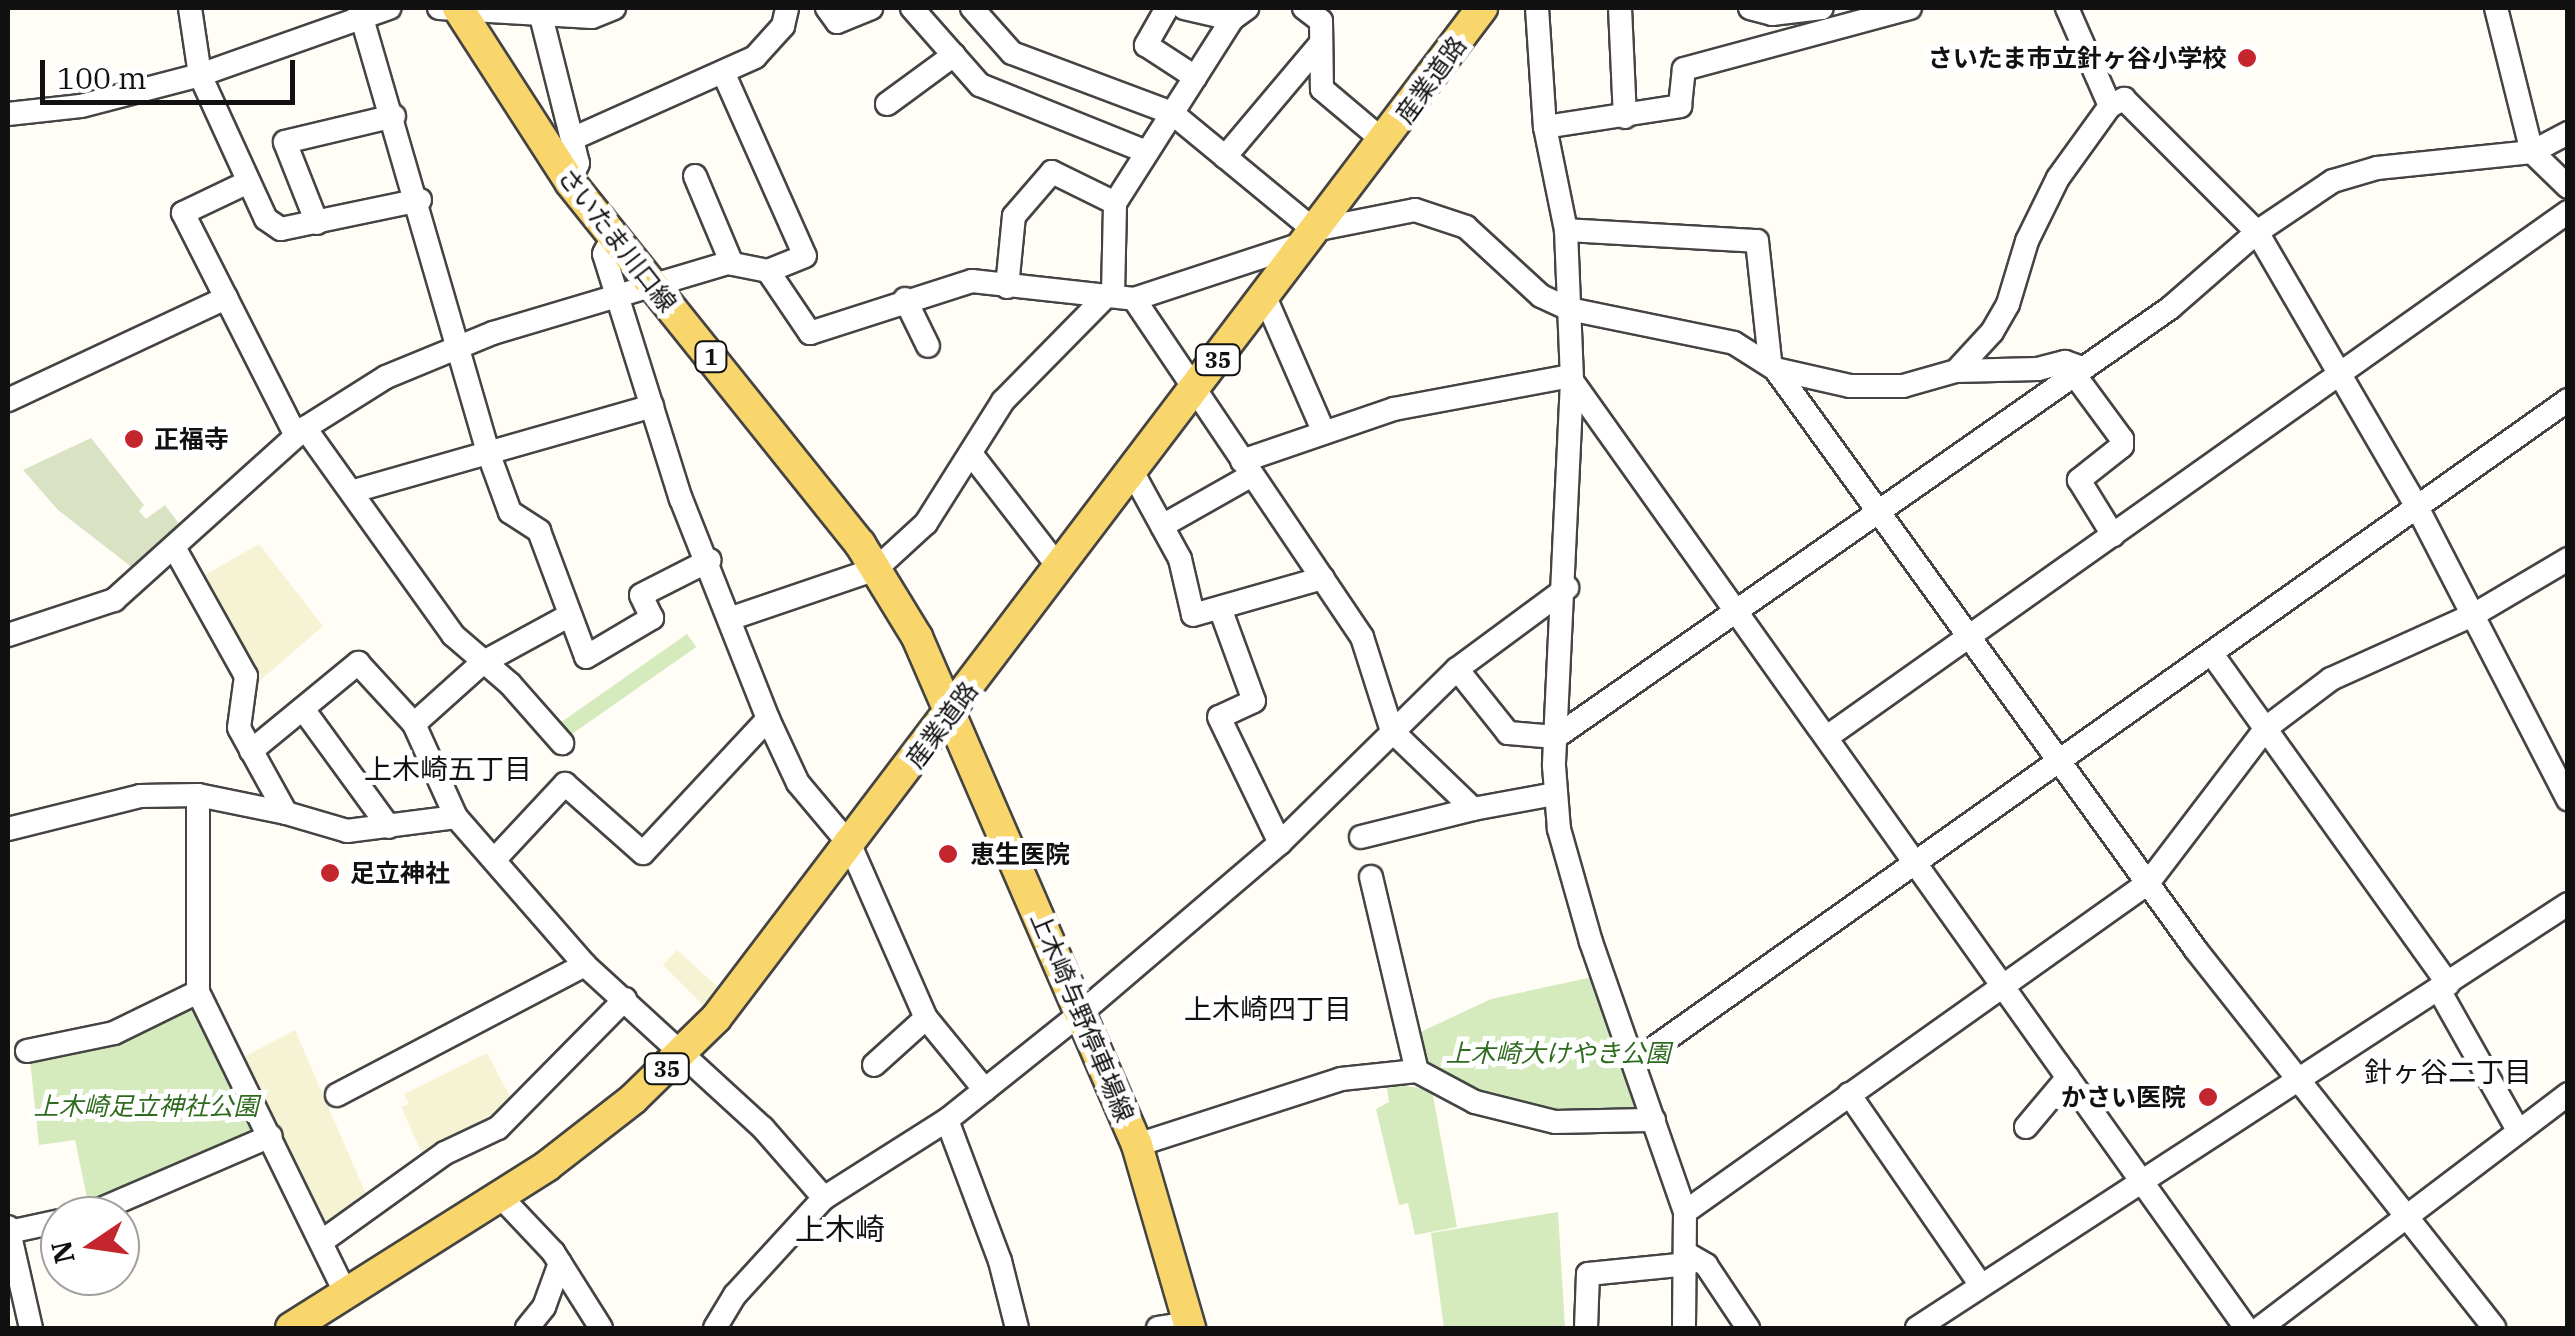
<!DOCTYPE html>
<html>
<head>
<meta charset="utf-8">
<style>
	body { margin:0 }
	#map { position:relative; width:2575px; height:1336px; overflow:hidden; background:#fffdf5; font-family:"IBM Plex Serif","Noto Sans JP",serif }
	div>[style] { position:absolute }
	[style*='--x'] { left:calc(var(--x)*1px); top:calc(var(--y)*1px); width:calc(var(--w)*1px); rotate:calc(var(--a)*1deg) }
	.farmland>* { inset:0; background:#f6f3d4 }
	.green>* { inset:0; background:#d5ebbd; transform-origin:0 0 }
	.cemetery>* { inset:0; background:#d9e3c4 }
	.roads { filter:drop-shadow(2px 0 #444) drop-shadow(-2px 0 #444) drop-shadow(0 2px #444) drop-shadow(0 -2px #444) }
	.minor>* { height:22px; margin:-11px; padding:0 11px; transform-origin:11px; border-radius:11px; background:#fff }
	.major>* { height:30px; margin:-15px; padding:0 15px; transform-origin:15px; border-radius:15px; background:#f9d66b }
	.dots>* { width:28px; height:28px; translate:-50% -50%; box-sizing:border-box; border:5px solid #fff; border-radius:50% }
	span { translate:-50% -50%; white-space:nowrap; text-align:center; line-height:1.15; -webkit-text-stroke:10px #fff; paint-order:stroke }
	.shield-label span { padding:2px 8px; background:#fff; border:2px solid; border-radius:8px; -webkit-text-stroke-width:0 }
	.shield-label { font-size:22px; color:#111; font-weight:700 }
	.poi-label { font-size:25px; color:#111; font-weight:700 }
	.right { translate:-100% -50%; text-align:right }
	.left { translate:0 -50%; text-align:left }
	.street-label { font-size:25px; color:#111 }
	.park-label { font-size:25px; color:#2f6b1f; font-style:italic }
	.neighbourhood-label { font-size:28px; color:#111 }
	.quarter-label { font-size:30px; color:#111 }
	.frame { position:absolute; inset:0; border:10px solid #111; pointer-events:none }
	.north { position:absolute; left:40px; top:1196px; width:100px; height:100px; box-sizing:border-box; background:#fff; border:2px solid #a0a0a0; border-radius:50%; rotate:257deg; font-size:28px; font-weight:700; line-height:40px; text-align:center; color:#111 }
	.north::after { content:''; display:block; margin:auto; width:35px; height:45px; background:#c4262e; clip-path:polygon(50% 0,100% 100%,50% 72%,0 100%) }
	.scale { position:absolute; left:40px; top:60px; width:255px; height:45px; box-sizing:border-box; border:5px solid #111; border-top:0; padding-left:12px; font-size:30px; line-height:35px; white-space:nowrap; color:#111; -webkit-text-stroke:8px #fff; paint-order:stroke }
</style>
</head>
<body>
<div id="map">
	<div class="farmland">
		<i style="clip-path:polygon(259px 544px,323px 626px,257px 683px,196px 580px)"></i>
		<i style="clip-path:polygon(677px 950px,719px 988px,704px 1006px,663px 965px)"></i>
		<i style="clip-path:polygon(295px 1030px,369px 1201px,327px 1227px,240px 1059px)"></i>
		<i style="clip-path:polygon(487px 1053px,515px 1106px,425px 1160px,401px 1107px,409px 1104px,404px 1094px)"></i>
	</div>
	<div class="green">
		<i style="left:687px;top:634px;width:16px;height:159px;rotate:55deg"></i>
		<i style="clip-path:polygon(1602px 975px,1654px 1120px,1555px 1122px,1417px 1071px,1410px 1037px,1491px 999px)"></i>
		<i style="clip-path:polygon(191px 1006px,256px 1134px,90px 1212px,75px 1140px,39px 1145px,30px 1060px)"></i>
		<i style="clip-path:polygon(1386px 1083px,1432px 1090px,1457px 1227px,1415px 1235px,1408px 1203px,1399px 1205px,1376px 1109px,1389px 1102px)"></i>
		<i style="clip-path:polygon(1558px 1212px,1565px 1328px,1444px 1328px,1431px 1233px)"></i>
	</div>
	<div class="cemetery">
		<i style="clip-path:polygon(91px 438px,144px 505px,139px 511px,146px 519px,165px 505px,179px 524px,138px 572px,58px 510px,23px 470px)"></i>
	</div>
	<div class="roads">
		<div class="minor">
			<i style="--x:190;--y:8;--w:68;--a:81.5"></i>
			<i style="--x:200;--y:75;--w:158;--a:65.4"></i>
			<i style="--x:266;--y:219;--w:18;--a:34"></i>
			<i style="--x:281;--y:229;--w:142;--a:-11.8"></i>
			<i style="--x:359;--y:8;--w:462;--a:73.8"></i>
			<i style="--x:488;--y:452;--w:64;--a:69.9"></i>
			<i style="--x:510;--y:512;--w:35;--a:33"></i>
			<i style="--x:539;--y:531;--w:134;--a:69.5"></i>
			<i style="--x:586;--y:657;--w:77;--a:-30.6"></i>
			<i style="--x:652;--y:618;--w:25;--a:-116"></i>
			<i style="--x:641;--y:595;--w:77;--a:-26.9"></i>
			<i style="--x:439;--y:8;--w:153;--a:3.4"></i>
			<i style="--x:592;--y:17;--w:24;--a:-22"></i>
			<i style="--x:827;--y:8;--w:17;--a:54"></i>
			<i style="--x:837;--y:22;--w:37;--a:-22"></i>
			<i style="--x:912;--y:8;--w:103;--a:48.6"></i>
			<i style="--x:980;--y:85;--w:180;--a:21.9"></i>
			<i style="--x:972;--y:8;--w:60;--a:48.4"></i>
			<i style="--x:1012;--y:53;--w:171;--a:20.6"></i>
			<i style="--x:1172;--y:113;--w:184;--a:39.5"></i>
			<i style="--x:1314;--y:230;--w:103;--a:-11.2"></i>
			<i style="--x:1415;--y:210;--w:54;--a:18.4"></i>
			<i style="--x:1466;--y:227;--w:102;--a:42.6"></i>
			<i style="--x:1541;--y:296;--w:31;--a:25"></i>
			<i style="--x:1569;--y:309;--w:168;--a:11.6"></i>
			<i style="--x:1734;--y:343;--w:49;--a:32.4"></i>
			<i style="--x:1775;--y:369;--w:77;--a:12.8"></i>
			<i style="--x:1850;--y:386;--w:53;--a:0"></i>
			<i style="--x:1903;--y:386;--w:55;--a:-15.8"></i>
			<i style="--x:1956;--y:371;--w:82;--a:-1.4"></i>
			<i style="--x:2038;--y:369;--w:28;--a:-15"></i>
			<i style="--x:2065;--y:362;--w:18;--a:19"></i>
			<i style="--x:1167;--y:8;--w:43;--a:119.6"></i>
			<i style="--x:1146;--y:45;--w:59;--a:33.1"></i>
			<i style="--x:1184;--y:8;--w:49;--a:12.9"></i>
			<i style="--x:1304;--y:8;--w:21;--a:37"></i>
			<i style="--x:1321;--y:21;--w:68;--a:89.2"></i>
			<i style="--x:1322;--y:89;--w:82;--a:40.1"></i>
			<i style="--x:1537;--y:8;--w:119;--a:86.2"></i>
			<i style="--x:1545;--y:127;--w:105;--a:78.5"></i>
			<i style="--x:1566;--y:230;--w:151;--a:87.7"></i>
			<i style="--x:1572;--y:381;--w:385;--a:92.7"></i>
			<i style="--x:1554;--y:766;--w:63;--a:85.5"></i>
			<i style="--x:1559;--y:829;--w:117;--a:74.2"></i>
			<i style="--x:1591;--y:942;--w:286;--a:70.8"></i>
			<i style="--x:1685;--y:1212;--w:116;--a:90.5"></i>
			<i style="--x:1620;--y:8;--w:109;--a:87.4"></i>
			<i style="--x:1750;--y:8;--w:23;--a:15"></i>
			<i style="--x:1772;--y:14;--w:50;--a:-6.8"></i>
			<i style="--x:2067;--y:8;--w:107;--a:66.3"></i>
			<i style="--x:2496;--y:8;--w:148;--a:76"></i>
			<i style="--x:2532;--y:152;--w:50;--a:44.2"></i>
			<i style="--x:541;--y:16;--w:152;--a:75.9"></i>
			<i style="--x:578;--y:163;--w:21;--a:113"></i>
			<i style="--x:723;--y:72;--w:201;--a:66"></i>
			<i style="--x:805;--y:256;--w:40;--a:158"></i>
			<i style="--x:887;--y:104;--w:83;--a:-36.2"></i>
			<i style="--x:8;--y:114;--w:73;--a:-6.3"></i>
			<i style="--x:81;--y:106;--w:123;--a:-14.6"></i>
			<i style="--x:200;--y:75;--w:201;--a:-19.5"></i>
			<i style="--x:1545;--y:127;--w:137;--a:-8.8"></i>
			<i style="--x:1680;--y:106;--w:37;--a:-84"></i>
			<i style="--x:1684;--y:69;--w:234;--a:-15.1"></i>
			<i style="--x:572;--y:139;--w:201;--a:-24.1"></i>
			<i style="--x:755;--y:57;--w:42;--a:-47.9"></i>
			<i style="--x:783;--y:26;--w:18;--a:-77"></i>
			<i style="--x:1225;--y:157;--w:149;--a:-49.9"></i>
			<i style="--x:695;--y:176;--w:95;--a:67.2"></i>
			<i style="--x:246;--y:183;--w:70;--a:154.5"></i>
			<i style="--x:183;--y:213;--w:250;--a:63.1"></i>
			<i style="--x:317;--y:223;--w:87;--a:-111.6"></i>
			<i style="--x:285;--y:142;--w:112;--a:-13.4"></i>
			<i style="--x:1566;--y:230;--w:191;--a:3.3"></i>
			<i style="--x:1757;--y:241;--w:121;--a:83.8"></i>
			<i style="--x:613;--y:237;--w:19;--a:118"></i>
			<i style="--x:604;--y:254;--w:257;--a:72.6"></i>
			<i style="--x:681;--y:499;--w:237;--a:68.4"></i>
			<i style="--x:768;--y:719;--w:71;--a:64.9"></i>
			<i style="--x:798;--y:783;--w:81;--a:50"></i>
			<i style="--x:850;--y:845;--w:189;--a:66.3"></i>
			<i style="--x:926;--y:1018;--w:70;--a:137.9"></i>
			<i style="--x:1007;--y:287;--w:71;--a:-84.4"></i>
			<i style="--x:1014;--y:216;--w:58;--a:-49.2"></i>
			<i style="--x:1052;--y:172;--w:70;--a:26.2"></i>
			<i style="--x:1113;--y:294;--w:91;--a:-88.7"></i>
			<i style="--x:1115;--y:203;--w:218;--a:-57.5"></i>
			<i style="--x:1232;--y:19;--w:19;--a:-36"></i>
			<i style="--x:1265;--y:297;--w:148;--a:66.5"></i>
			<i style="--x:905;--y:299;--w:52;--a:63.9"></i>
			<i style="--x:1134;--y:299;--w:408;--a:56"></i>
			<i style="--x:1362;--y:637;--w:99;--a:72.3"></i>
			<i style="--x:1392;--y:731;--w:112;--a:43.9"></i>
			<i style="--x:1473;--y:809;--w:83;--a:-10.4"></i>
			<i style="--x:1775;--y:369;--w:717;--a:54.07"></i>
			<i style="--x:2196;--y:950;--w:481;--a:51.7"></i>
			<i style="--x:1956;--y:371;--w:53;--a:-47.3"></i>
			<i style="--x:1992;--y:332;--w:32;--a:-60"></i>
			<i style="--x:2008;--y:304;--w:66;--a:-73.2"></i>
			<i style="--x:2027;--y:241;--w:70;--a:-63.8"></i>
			<i style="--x:2058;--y:178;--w:89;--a:-54.2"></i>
			<i style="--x:2110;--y:106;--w:16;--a:-27"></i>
			<i style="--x:2124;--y:99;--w:188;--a:45"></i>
			<i style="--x:2257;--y:232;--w:318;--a:59.8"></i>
			<i style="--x:2417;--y:507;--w:329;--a:62.7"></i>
			<i style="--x:2074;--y:374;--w:81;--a:53.6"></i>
			<i style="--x:2122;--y:439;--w:7;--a:90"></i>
			<i style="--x:2122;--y:446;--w:55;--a:141.7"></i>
			<i style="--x:2079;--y:480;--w:65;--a:58.3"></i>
			<i style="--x:1572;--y:381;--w:1162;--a:54.56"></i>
			<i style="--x:8;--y:400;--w:241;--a:-25.1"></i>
			<i style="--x:305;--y:428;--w:254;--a:54.4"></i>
			<i style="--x:453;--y:635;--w:75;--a:40.7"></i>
			<i style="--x:510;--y:684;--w:79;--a:48.6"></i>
			<i style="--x:972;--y:455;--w:144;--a:52.3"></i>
			<i style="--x:1242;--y:461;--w:161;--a:-18.9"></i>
			<i style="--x:1394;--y:409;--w:180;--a:-10.6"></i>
			<i style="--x:1133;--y:473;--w:98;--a:61.3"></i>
			<i style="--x:1180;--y:559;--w:57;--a:76.9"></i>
			<i style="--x:1193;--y:615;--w:135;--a:-15.9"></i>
			<i style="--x:354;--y:491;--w:310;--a:-15.9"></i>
			<i style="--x:1162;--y:526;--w:103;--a:-29.5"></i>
			<i style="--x:175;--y:549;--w:145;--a:60.8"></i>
			<i style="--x:246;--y:676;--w:52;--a:97.7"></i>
			<i style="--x:239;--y:728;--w:97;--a:61.1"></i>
			<i style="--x:286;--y:813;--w:64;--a:16.4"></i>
			<i style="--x:347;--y:831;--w:110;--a:-7.3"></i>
			<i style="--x:1220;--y:608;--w:99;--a:69.9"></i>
			<i style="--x:1254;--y:701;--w:38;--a:155"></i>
			<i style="--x:1219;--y:717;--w:140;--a:64.2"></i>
			<i style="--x:732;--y:618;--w:152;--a:-18.8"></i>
			<i style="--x:876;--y:569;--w:68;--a:-42.6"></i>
			<i style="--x:926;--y:523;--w:144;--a:-57.7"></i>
			<i style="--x:1003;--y:401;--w:150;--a:-45.5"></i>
			<i style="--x:8;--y:635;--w:112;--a:-18.3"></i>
			<i style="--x:114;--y:600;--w:257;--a:-42"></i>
			<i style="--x:305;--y:428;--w:96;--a:-32.2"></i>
			<i style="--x:386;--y:377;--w:116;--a:-22.4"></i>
			<i style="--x:493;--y:333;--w:245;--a:-16.6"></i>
			<i style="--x:728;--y:263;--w:41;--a:11.3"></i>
			<i style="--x:768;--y:271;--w:75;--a:55.9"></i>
			<i style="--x:810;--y:333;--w:170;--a:-17.8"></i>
			<i style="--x:972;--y:281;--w:163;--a:6.3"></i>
			<i style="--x:1134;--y:299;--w:179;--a:-18.2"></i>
			<i style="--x:2212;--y:654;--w:406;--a:54.4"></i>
			<i style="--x:1457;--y:669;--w:82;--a:51.4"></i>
			<i style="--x:1508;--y:733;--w:48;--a:4.8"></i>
			<i style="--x:1556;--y:737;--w:749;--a:-34.94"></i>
			<i style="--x:2170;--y:308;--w:116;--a:-41.1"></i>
			<i style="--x:2257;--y:232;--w:92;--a:-33.9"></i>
			<i style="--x:2333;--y:181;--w:46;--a:-16.5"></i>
			<i style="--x:2377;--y:168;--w:156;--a:-5.9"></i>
			<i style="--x:2532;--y:152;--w:41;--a:-27.8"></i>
			<i style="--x:303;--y:709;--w:146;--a:53.9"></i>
			<i style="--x:414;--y:724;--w:91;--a:-41.9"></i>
			<i style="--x:482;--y:663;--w:100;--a:-28.6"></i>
			<i style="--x:1827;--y:737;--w:908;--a:-35.32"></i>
			<i style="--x:251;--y:751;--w:139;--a:-39.4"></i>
			<i style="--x:358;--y:663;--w:83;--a:47.4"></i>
			<i style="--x:414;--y:724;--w:102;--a:65.7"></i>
			<i style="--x:456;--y:817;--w:196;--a:48.9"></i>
			<i style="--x:585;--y:965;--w:241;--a:42.5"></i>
			<i style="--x:763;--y:1128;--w:93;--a:48.9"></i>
			<i style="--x:198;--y:795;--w:197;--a:90"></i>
			<i style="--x:198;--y:992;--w:336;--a:63.9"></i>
			<i style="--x:8;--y:829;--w:136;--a:-14"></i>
			<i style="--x:140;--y:796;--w:58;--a:-1"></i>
			<i style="--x:198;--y:795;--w:90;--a:11.6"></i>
			<i style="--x:1361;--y:837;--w:115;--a:-14"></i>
			<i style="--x:495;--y:859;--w:103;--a:-47"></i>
			<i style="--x:565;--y:784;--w:104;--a:41.5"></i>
			<i style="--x:643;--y:853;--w:183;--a:-47"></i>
			<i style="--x:1371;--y:877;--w:199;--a:76.7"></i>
			<i style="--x:2439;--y:990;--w:161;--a:60.6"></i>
			<i style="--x:926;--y:1018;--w:93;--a:50.7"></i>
			<i style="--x:27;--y:1051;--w:89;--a:-11.7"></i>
			<i style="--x:114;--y:1033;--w:93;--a:-26"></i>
			<i style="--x:1634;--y:1062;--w:1145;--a:-35.33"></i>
			<i style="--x:1849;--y:1094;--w:232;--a:55.4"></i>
			<i style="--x:337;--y:1095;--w:280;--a:-27.7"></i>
			<i style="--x:947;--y:1120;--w:151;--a:69.4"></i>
			<i style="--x:1000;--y:1261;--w:69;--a:75.8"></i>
			<i style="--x:2026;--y:1127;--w:65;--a:-50"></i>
			<i style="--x:1137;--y:1145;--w:214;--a:-17.9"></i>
			<i style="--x:1341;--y:1079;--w:76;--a:-6"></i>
			<i style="--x:1417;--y:1071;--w:66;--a:28.1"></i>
			<i style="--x:1475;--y:1102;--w:82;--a:14"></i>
			<i style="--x:1555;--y:1122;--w:99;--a:-1.2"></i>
			<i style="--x:501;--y:1197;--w:76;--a:46.6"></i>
			<i style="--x:553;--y:1252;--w:90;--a:57.7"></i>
			<i style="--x:1685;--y:1212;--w:568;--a:-35.4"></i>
			<i style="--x:2148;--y:883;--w:195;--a:-52.7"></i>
			<i style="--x:2266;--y:728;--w:81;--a:-37"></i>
			<i style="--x:2331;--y:679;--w:158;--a:-24.3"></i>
			<i style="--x:2475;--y:614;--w:108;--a:-30.6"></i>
			<i style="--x:85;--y:1216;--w:202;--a:-23.3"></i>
			<i style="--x:8;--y:1227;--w:104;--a:77.2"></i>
			<i style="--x:9;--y:1232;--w:52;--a:-12.2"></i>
			<i style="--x:321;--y:1242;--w:153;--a:-35.7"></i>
			<i style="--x:445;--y:1153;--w:59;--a:-25.3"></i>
			<i style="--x:498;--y:1128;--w:181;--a:-45.4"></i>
			<i style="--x:1689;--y:1255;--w:20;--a:30"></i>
			<i style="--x:1706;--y:1265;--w:76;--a:56.3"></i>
			<i style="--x:527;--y:1328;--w:27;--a:-51"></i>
			<i style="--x:544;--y:1307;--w:47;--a:-70"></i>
			<i style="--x:715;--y:1328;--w:39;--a:-59"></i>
			<i style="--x:735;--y:1295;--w:132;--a:-47.5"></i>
			<i style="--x:824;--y:1198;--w:146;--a:-32.4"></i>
			<i style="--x:947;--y:1120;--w:171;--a:-38.6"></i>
			<i style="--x:1081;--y:1013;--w:262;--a:-40.5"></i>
			<i style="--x:1280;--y:843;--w:248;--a:-44.5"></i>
			<i style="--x:1457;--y:669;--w:137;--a:-36.4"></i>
			<i style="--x:1158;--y:1328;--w:30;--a:-9"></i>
			<i style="--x:1586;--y:1328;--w:54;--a:-87.9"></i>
			<i style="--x:1588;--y:1274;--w:101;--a:-5.7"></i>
			<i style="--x:1917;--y:1328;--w:777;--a:-33.08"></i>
			<i style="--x:2260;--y:1328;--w:387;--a:-37.2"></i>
		</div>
		<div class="major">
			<i style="--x:458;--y:8;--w:207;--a:57.2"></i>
			<i style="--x:570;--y:182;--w:464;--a:51.3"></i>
			<i style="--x:860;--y:544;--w:109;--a:58.5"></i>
			<i style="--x:917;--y:637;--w:554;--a:66.58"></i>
			<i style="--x:1137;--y:1145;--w:191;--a:73.8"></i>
			<i style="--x:291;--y:1328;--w:303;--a:-32.3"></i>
			<i style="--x:547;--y:1166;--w:109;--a:-37.9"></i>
			<i style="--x:633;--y:1099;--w:116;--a:-44.3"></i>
			<i style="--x:716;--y:1018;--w:1268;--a:-52.82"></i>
		</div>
	</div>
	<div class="dots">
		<i style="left:2247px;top:58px;background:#c4262e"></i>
		<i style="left:134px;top:439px;background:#c4262e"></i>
		<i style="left:948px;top:854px;background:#c4262e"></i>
		<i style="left:330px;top:873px;background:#c4262e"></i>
		<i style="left:2208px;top:1097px;background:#c4262e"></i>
	</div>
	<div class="shield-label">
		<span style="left:711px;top:357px">1</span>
		<span style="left:1218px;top:360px">35</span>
		<span style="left:667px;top:1069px">35</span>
	</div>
	<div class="poi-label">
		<span class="right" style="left:2227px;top:58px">さいたま市立針ヶ谷小学校</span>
		<span class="left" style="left:154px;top:439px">正福寺</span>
		<span class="left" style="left:970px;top:854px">恵生医院</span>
		<span class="left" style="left:350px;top:873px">足立神社</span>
		<span class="right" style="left:2186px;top:1097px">かさい医院</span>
	</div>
	<div class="street-label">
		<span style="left:1431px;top:80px;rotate:-54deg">産業道路</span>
		<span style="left:617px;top:240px;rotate:52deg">さいたま川口線</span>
		<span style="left:942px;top:725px;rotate:-53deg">産業道路</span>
		<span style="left:1082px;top:1017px;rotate:67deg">上木崎与野停車場線</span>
	</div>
	<div class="park-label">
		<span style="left:1558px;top:1053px">上木崎大けやき公園</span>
		<span style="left:146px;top:1106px">上木崎足立神社公園</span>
	</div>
	<div class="neighbourhood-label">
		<span style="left:448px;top:769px">上木崎五丁目</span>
		<span style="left:1268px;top:1009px">上木崎四丁目</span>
		<span style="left:2448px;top:1072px">針ヶ谷二丁目</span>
	</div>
	<div class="quarter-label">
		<span style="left:840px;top:1229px">上木崎</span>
	</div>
	<div class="frame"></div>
	<div class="north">N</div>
	<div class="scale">100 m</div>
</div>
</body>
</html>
